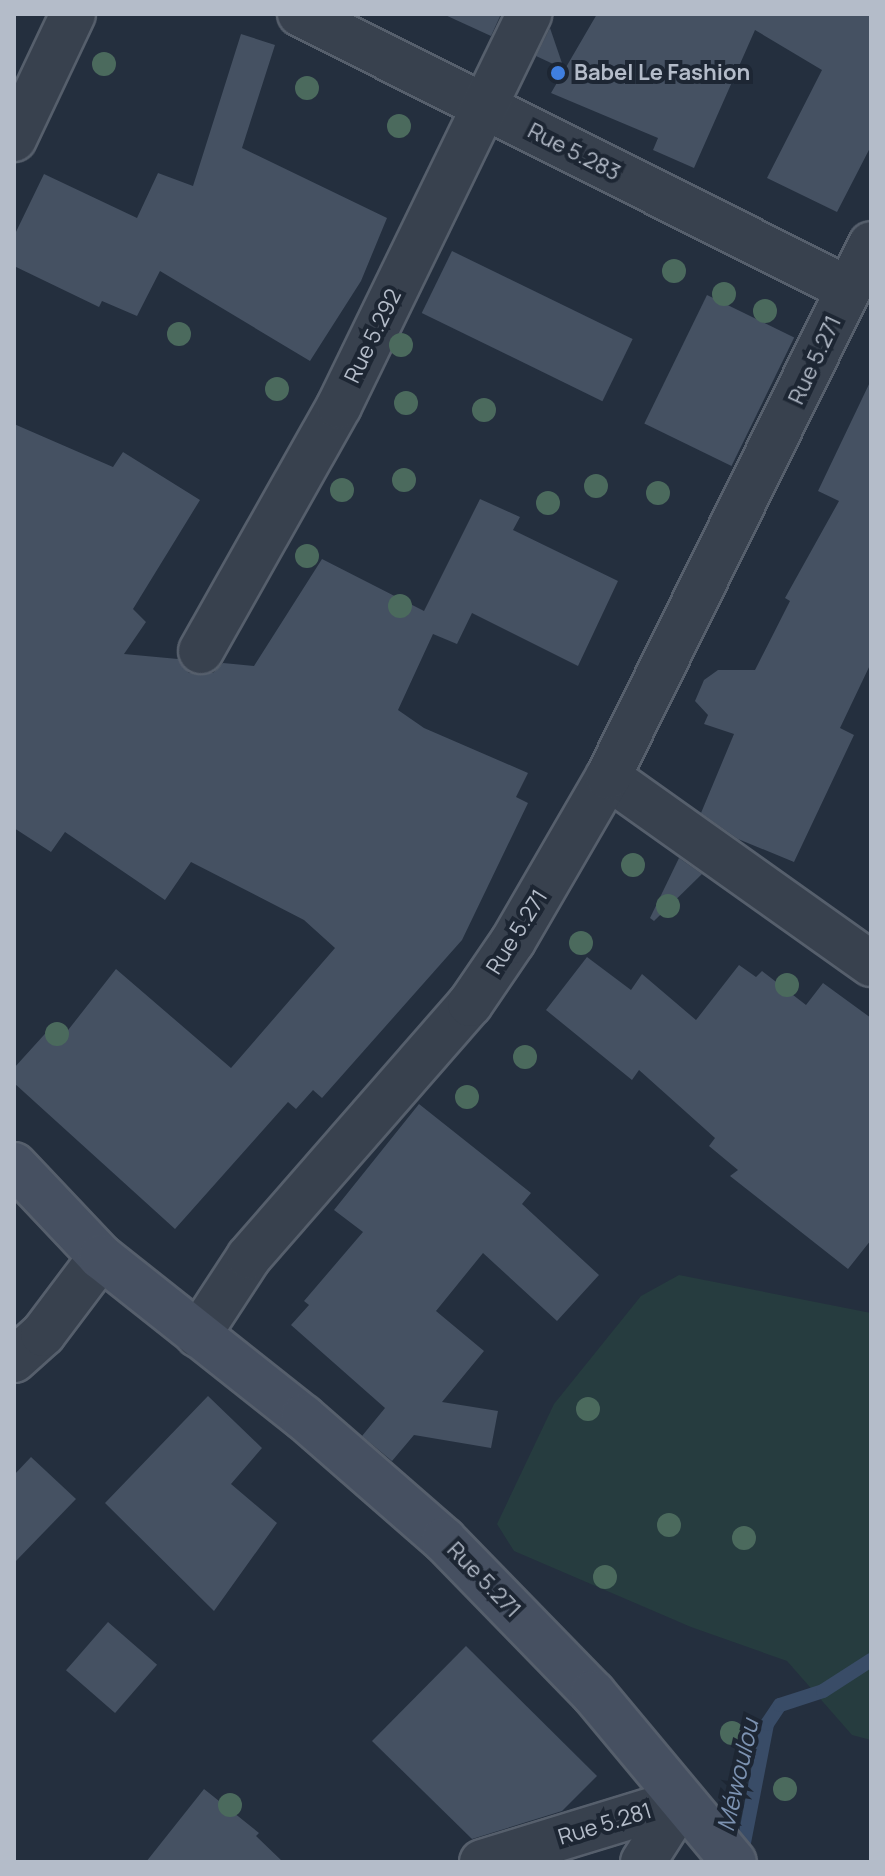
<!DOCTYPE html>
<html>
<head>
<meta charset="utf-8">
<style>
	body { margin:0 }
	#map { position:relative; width:885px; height:1876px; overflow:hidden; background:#242f3e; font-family:Manrope,sans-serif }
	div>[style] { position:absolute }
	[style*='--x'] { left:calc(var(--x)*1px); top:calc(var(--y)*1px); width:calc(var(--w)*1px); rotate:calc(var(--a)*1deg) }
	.green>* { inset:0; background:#263c3f }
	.stream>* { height:14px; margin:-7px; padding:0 7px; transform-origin:7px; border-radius:7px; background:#394c67 }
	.building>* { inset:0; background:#455162; transform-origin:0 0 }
	.roads { filter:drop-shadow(2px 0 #565f6c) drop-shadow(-2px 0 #565f6c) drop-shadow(0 2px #565f6c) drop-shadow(0 -2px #565f6c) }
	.street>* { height:44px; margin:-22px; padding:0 22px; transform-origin:22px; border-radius:22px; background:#38414e }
	.secondary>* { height:44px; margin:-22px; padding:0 22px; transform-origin:22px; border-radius:22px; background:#465061 }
	.trees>* { width:24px; height:24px; margin:-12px; border-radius:50%; background:#4b6a5d }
	.dots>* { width:22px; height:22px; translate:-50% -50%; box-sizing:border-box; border:4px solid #1d2633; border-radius:50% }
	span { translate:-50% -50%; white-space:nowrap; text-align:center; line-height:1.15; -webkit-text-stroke:8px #1d2633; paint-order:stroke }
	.poi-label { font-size:22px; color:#b4bcc9; font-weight:700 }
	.left { translate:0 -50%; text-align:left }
	.street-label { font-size:22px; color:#b4bcc9 }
	.water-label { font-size:24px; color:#7c92b1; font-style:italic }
	.frame { position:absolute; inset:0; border:16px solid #b4bcc9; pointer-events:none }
</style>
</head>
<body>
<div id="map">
	<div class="green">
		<i style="clip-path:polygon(679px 1275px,871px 1313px,871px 1740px,852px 1735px,787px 1661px,691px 1627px,514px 1551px,497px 1524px,554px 1404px,641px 1296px)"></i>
	</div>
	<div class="stream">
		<i style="--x:741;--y:1858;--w:136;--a:-79"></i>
		<i style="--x:767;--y:1724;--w:23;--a:-56"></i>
		<i style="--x:780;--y:1705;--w:45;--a:-18"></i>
		<i style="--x:823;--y:1691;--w:57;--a:-32.9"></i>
	</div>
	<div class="building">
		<i style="clip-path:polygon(443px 14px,501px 14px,491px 36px)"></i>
		<i style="clip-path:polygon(597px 14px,871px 14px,871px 146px,837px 212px,767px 178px,822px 70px,755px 30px,694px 168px,653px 150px,658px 138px,551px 93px)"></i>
		<i style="clip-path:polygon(550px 28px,564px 69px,536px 56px)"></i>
		<i style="clip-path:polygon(241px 34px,275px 45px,242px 148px,387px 218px,361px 281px,310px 361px,160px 271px,137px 316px,102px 301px,99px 307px,14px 266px,14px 236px,44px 174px,137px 218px,158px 173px,193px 186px)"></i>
		<i style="left:452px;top:251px;width:201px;height:69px;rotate:26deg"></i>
		<i style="left:707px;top:295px;width:97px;height:143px;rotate:26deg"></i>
		<i style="clip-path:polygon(871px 380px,871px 663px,840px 728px,854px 735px,794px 862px,738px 839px,701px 813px,734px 734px,704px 724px,708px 715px,695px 701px,704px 680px,718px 670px,755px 670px,790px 601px,785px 598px,839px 501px,818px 491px)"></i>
		<i style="clip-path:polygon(14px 424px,113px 467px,123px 452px,200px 500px,133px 609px,146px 622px,124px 654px,178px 659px,189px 673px,213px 673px,223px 663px,254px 666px,322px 559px,424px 611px,480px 499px,520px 517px,513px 530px,618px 581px,578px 666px,472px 613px,457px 644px,433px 634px,398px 710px,424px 728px,528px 773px,516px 797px,528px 803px,462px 940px,322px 1098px,313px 1090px,296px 1109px,288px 1102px,175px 1229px,14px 1083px,14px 1068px,53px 1025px,65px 1034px,116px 969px,231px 1068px,335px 948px,304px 920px,191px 862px,165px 900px,65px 832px,51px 852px,14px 828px)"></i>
		<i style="clip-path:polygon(679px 858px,702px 874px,654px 921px,650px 918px)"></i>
		<i style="clip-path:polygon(587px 957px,631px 990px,642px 974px,696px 1020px,739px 965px,756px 977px,762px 971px,806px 1005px,823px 983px,871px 1018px,871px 1240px,848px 1269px,730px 1176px,738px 1170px,709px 1146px,715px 1138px,639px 1070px,632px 1080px,546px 1010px)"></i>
		<i style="clip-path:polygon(419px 1104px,531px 1193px,522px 1204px,599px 1275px,557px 1321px,483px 1253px,436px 1311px,484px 1351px,442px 1402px,498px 1411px,491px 1448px,414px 1435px,392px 1461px,362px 1436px,385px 1408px,291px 1325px,309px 1305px,304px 1301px,363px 1232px,334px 1210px)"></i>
		<i style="clip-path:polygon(208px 1396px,262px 1448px,231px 1484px,277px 1523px,214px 1611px,105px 1503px)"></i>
		<i style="clip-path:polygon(31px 1457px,76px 1499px,14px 1563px,14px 1475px)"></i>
		<i style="left:108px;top:1622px;width:65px;height:64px;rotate:41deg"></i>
		<i style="clip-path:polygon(466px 1646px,597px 1776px,562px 1811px,472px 1839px,372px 1741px)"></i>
		<i style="clip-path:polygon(204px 1789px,259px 1833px,256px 1836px,283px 1862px,146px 1862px)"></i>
	</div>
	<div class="roads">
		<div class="street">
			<i style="--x:300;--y:14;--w:613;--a:26.65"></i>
			<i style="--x:14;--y:139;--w:138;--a:-64.7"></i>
			<i style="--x:201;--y:651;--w:281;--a:-60.6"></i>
			<i style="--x:339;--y:406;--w:436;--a:-64.1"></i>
			<i style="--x:608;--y:777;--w:323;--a:35.4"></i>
			<i style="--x:198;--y:1335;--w:93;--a:-56.8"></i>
			<i style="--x:249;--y:1257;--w:336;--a:-48.9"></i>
			<i style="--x:470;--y:1004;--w:76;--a:-55.7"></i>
			<i style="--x:513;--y:941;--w:190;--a:-59.9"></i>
			<i style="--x:608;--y:777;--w:594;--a:-63.74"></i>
			<i style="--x:14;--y:1360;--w:39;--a:-42"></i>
			<i style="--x:43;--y:1334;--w:96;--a:-53"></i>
			<i style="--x:482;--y:1862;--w:209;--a:-17"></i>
			<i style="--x:643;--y:1862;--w:72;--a:-57.4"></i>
		</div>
		<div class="secondary">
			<i style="--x:14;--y:1165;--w:127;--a:46.6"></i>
			<i style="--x:101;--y:1257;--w:258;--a:38.4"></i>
			<i style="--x:303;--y:1417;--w:187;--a:41.1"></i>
			<i style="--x:444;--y:1540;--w:214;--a:45.8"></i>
			<i style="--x:593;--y:1693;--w:220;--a:50.2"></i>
		</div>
	</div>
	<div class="trees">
		<i style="left:104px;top:64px"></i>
		<i style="left:307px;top:88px"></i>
		<i style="left:399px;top:126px"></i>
		<i style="left:674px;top:271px"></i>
		<i style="left:724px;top:294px"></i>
		<i style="left:765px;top:311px"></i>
		<i style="left:179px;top:334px"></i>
		<i style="left:401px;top:345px"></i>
		<i style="left:277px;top:389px"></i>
		<i style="left:406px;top:403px"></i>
		<i style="left:484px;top:410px"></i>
		<i style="left:404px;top:480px"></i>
		<i style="left:596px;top:486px"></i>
		<i style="left:342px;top:490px"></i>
		<i style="left:658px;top:493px"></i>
		<i style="left:548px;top:503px"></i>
		<i style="left:307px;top:556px"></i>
		<i style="left:400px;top:606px"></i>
		<i style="left:633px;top:865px"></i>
		<i style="left:668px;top:906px"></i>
		<i style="left:581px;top:943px"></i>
		<i style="left:787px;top:985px"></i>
		<i style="left:57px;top:1034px"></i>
		<i style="left:525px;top:1057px"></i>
		<i style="left:467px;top:1097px"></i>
		<i style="left:588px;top:1409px"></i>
		<i style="left:669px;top:1525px"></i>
		<i style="left:744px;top:1538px"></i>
		<i style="left:605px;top:1577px"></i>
		<i style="left:732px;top:1733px"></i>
		<i style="left:785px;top:1789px"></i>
		<i style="left:230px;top:1805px"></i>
	</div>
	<div class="dots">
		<i style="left:558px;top:73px;background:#3f7fe0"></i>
	</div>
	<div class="poi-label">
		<span class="left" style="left:574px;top:73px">Babel Le Fashion</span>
	</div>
	<div class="street-label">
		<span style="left:574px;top:152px;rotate:27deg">Rue 5.283</span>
		<span style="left:373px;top:336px;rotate:-64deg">Rue 5.292</span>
		<span style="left:815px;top:360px;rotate:-65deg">Rue 5.271</span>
		<span style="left:517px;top:932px;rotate:-58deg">Rue 5.271</span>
		<span style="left:484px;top:1580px;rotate:46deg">Rue 5.271</span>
		<span style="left:605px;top:1824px;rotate:-17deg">Rue 5.281</span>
	</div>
	<div class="water-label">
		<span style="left:737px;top:1775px;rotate:-77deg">Méwoulou</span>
	</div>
	<div class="frame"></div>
</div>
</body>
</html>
